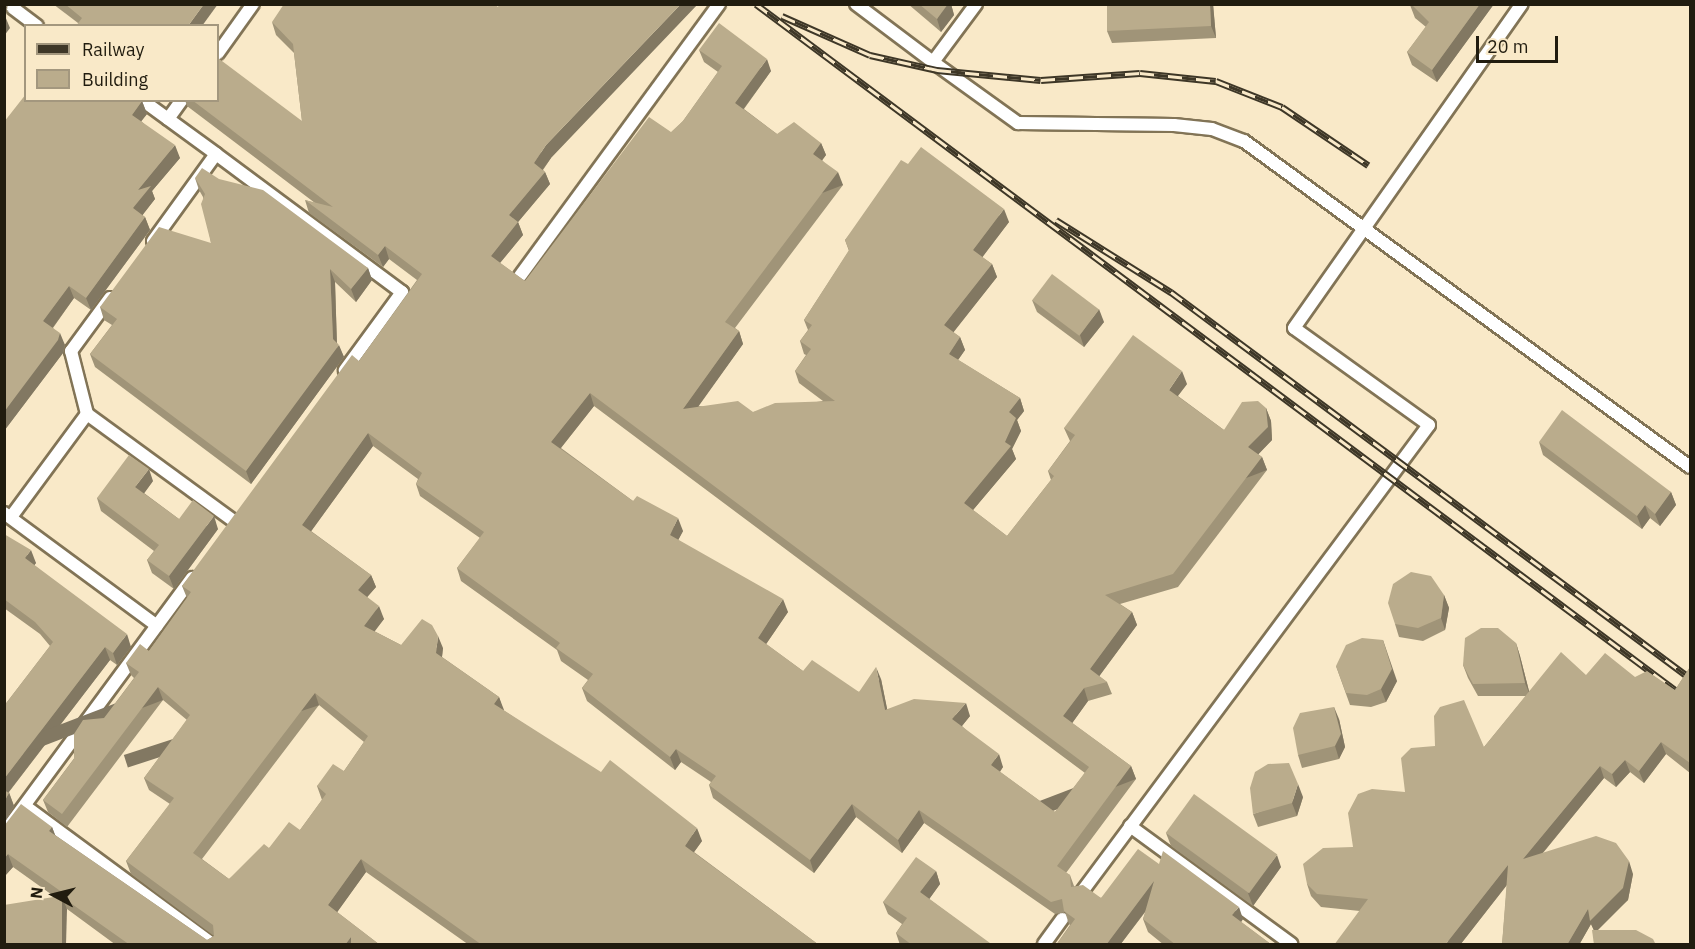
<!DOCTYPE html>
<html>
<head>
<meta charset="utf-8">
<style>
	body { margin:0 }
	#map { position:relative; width:1695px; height:949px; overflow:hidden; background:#f9e9c8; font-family:"IBM Plex Sans",sans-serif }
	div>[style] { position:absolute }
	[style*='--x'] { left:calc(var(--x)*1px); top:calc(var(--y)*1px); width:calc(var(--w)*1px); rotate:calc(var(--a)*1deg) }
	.roads { filter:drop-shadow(2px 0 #827456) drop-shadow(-2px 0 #827456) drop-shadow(0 2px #827456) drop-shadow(0 -2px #827456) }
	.service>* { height:12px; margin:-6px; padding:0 6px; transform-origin:6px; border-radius:6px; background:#fff }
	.rail>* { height:7px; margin-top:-3.5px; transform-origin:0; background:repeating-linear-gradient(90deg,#f9e9c8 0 14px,#3e3727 0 28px); box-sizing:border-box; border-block:2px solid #3e3727 }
	.wall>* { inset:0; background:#a09478 }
	.shaded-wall>* { inset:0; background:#827862; transform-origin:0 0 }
	.building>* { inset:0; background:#baac8c; transform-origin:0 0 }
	span { translate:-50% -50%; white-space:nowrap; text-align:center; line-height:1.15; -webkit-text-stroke:6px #f9e9c8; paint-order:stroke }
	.frame { position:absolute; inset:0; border:6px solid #211c0f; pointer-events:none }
	.legend { position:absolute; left:24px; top:24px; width:195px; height:78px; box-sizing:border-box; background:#f9e9c8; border:2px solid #a3977e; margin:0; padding:8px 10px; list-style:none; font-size:18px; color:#211c0f }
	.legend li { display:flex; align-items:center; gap:12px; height:30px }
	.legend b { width:30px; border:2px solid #a3977e }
	.north { position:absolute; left:24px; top:865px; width:60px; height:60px; -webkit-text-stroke:4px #f9e9c8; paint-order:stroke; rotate:277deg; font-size:16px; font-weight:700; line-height:24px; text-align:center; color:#211c0f }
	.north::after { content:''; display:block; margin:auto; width:21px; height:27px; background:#211c0f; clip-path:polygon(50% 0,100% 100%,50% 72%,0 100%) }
	.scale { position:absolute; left:1476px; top:36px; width:82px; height:27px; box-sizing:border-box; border:3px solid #211c0f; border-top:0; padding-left:8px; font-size:18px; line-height:21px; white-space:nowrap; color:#211c0f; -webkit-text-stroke:4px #f9e9c8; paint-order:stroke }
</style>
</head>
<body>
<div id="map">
	<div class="roads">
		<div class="service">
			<i style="--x:856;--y:4;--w:96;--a:37"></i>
			<i style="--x:933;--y:62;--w:72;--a:-53.4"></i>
			<i style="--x:13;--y:8;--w:30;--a:37"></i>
			<i style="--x:218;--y:53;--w:60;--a:-54.5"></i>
			<i style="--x:933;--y:62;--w:105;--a:35.7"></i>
			<i style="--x:1018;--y:123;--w:156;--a:0.7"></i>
			<i style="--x:1174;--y:125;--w:38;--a:6"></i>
			<i style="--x:1212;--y:129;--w:34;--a:21"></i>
			<i style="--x:1244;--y:141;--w:552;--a:36.16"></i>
			<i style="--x:142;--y:100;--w:92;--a:36.1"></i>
			<i style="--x:168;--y:119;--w:24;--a:-54"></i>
			<i style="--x:153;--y:241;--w:107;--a:-54.1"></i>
			<i style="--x:216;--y:154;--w:232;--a:36.6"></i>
			<i style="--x:402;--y:292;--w:97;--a:126.2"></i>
			<i style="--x:520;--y:276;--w:337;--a:-53.8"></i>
			<i style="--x:110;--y:298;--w:66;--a:126.3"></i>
			<i style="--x:71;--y:351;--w:65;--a:75.7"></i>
			<i style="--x:87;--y:414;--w:182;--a:36.1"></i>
			<i style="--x:4;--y:513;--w:190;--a:36.4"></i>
			<i style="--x:11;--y:517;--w:128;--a:-53.6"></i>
			<i style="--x:25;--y:806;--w:232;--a:36.4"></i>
			<i style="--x:1130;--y:826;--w:200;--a:36.2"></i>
			<i style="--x:4;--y:833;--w:317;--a:-53.6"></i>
			<i style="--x:1081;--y:893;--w:583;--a:-53.37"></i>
			<i style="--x:1429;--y:425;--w:166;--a:-144.3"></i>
			<i style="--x:1294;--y:328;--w:396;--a:-54.9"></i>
			<i style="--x:1044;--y:944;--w:31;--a:-54"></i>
		</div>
	</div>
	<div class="rail">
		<i style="--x:756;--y:4;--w:1165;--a:36.73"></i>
		<i style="--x:782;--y:16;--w:96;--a:23.9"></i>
		<i style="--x:870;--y:55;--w:69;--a:12.6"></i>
		<i style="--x:937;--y:70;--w:104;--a:5.5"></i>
		<i style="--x:1041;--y:80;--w:99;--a:-4"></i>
		<i style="--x:1140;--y:73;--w:76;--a:6"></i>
		<i style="--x:1216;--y:81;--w:71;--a:21.5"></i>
		<i style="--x:1282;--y:107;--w:104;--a:34"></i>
		<i style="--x:1056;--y:220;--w:136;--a:32.1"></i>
		<i style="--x:1171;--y:292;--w:647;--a:36.64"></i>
	</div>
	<div class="wall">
		<i style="clip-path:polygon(53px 4px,218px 4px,78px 23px)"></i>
		<i style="clip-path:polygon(908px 4px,951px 4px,954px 15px,941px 32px)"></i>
		<i style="clip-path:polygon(1107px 4px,1213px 4px,1216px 38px,1112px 43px,1107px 31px)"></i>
		<i style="clip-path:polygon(1494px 4px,1437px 82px,1412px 65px,1407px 52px,1426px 27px,1415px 18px,1410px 5px)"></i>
		<i style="clip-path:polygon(evenodd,272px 22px,551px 158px,543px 170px,545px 172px,550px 184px,518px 222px,523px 235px,500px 263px,525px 281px,683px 121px,718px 72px,704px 62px,699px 50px,771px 71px,744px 109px,777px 134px,821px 143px,826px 155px,822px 160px,843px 185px,735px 328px,739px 331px,743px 344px,698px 406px,753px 412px,823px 401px,799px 383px,795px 371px,806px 355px,804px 354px,800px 341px,808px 330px,804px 320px,849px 251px,845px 240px,908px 164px,1009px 222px,982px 257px,992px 264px,997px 277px,953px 332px,960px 337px,965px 350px,958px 360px,1020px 398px,1024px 411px,1017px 420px,1021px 431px,1012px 449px,1016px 459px,973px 510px,1007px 536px,1051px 480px,1048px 471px,1070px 441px,1064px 428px,1187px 384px,1178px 396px,1224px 430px,1266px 408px,1271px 421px,1272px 440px,1258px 454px,1262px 457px,1267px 470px,1178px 587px,1120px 604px,1132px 612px,1137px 625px,1099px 676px,1107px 682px,1112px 694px,1088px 701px,1072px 723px,1131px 766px,1136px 779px,1066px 873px,1070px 875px,1074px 886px,1101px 898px,1159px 864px,1243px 919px,1241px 922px,1272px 945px,1164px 945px,1148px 932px,1143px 919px,1146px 911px,1120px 945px,1056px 945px,1070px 925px,1069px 924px,1065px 912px,1055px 914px,924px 823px,902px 853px,856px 817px,814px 873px,713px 798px,709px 785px,711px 782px,681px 762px,675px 770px,587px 701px,582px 688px,588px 680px,561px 661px,557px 650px,461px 581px,457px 568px,480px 538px,420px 496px,416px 484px,418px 479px,373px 446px,311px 531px,371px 575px,376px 587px,367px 597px,384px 619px,374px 631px,401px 645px,443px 648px,442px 657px,499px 697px,503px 710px,702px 841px,694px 852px,819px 945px,469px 945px,366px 872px,337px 912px,380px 945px,116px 945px,67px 909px,55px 897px,13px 867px,4px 877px,4px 826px,52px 827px,55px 835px,207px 940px,214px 936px,131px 874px,126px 861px,170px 804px,149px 790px,144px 778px,187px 720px,163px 700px,67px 827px,48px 812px,43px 800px,134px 678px,131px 675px,126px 663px,149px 651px,187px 598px,182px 586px,359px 361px,417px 280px,389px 259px,383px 267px,309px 213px,305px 200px,315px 203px,187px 106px,185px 100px,218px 100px,302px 121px,294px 53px,276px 35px,272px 22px,594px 406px,1085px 773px,1055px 812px,1000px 772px,1003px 767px,962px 726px,970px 716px,887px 709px,881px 679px,859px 692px,803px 671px,766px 644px,788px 612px,678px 540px,683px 531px,633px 501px,561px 448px,594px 406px,272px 22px,319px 705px,364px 742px,344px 771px,317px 786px,322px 800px,300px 830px,269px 848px,229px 879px,202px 859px,319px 705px)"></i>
		<i style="clip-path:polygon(142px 101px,147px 114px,141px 121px,180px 158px,152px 191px,155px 199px,142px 215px,145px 217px,150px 230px,91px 310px,74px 298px,53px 328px,65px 345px,63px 353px,4px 431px,4px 122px)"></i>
		<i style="clip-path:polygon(195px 178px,368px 268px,372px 280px,356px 302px,335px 282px,337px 343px,344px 357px,251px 484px,95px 367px,90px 354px,112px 325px,104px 320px,100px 307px,211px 243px,203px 197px,199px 190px)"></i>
		<i style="clip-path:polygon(1032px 300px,1104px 322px,1084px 347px,1037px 312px)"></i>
		<i style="clip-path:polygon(1539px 442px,1671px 492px,1676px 505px,1660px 526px,1650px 518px,1642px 529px,1543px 455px)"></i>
		<i style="clip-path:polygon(153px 481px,144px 493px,179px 519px,218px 529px,174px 589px,152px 573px,147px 560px,154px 551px,101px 511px,97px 498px)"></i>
		<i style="clip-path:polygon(4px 534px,36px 563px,34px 565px,131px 647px,117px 665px,110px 660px,9px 792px,14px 806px,4px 823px,4px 706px,50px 646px,40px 634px,4px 608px)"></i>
		<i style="clip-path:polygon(1444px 595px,1449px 608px,1445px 630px,1423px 641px,1399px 637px,1395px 624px)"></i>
		<i style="clip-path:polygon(1516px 643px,1520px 656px,1529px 691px,1586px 675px,1635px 677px,1675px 690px,1690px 667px,1690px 773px,1666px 754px,1644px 783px,1630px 772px,1616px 787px,1604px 778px,1543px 853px,1633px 874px,1628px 900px,1594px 930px,1591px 924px,1579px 945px,1502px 945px,1507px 885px,1460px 945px,1360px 911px,1321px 907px,1311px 896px,1307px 884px,1353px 847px,1405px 792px,1484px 747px,1526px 696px,1478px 696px,1468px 678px,1463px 665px)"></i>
		<i style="clip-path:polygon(1336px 666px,1397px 681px,1386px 702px,1371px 707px,1350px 705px)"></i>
		<i style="clip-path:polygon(1339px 719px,1345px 747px,1339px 759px,1302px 768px,1298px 755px)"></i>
		<i style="clip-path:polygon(1303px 797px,1297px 816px,1258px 827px,1253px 814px)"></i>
		<i style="clip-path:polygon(1166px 833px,1281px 867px,1253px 906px,1171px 846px)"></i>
		<i style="clip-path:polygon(936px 871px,940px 884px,929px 899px,991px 945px,900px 945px,896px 933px,902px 924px,888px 914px,883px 902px)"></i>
	</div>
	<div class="shaded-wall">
		<i style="clip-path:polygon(204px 4px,218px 4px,202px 26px,188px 26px)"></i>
		<i style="clip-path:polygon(681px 4px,698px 4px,551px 158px,538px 176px,534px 163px,546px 145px)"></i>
		<i style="clip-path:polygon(945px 4px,951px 4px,954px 15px,941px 32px,937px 19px)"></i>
		<i style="clip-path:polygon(1210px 4px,1213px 4px,1216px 38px,1211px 26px)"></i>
		<i style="clip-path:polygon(1480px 4px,1494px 4px,1437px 82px,1432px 70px)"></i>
		<i style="clip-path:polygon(4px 16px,5px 16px,10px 28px,4px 36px)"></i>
		<i style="clip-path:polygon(767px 59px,771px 71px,739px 115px,735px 103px)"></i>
		<i style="clip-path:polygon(142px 101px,147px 114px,136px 128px,132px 115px)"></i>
		<i style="clip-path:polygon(821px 143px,826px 155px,818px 166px,813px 154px)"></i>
		<i style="clip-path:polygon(175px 145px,180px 158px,152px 191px,155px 199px,138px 221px,133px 208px,138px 190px)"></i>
		<i style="clip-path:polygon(545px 172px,550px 184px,513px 228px,509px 215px)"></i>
		<i style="left:838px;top:172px;width:14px;height:188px;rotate:69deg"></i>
		<i style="clip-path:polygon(1004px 209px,1009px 222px,978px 263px,973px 250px)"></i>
		<i style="clip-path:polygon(145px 217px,150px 230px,91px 310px,86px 298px)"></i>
		<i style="clip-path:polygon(518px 222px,523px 235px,495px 269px,491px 256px)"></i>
		<i style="clip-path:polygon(385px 246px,389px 259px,383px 267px,378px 255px)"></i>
		<i style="clip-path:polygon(992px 264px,997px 277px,949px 338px,944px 325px)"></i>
		<i style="clip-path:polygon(368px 268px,372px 280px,356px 302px,351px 289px)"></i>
		<i style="clip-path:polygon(330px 269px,335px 282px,337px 348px,339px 345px,344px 357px,251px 484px,246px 471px,333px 339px)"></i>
		<i style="clip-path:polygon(69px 286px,74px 298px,48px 334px,43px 321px)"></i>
		<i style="clip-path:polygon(1099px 309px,1104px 322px,1084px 347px,1080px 335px)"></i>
		<i style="clip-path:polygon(739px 331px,743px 344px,688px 421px,683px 409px)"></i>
		<i style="clip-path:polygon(60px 333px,65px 345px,63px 353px,4px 431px,4px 412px)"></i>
		<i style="clip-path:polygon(960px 337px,965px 350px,953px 367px,949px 354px)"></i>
		<i style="clip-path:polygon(1182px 371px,1187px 384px,1173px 402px,1169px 390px)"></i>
		<i style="clip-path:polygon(590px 393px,594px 406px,556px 454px,551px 442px)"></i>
		<i style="clip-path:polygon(1020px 398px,1024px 411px,1017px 420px,1021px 431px,1012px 449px,1016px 459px,968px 516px,964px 503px,1005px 442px,1009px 412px)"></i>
		<i style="clip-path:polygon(1266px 408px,1271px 421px,1272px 440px,1253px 460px,1248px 447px)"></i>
		<i style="clip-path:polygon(368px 433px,373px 446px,307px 537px,302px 525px)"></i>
		<i style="left:1262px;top:457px;width:14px;height:147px;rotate:69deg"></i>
		<i style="clip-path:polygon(149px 469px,153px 481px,140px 499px,135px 487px)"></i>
		<i style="clip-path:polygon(1671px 492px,1676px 505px,1660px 526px,1655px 514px)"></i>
		<i style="clip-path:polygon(1645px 505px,1650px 518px,1642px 529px,1637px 516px)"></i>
		<i style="clip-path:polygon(214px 516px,218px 529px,174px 589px,169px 576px)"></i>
		<i style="clip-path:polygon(678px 518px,683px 531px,674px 548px,670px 535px)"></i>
		<i style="clip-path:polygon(31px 550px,36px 563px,30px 571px,25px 558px)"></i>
		<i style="clip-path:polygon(371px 575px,376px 587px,362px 603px,358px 590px)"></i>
		<i style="clip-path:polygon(1444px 595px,1449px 608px,1445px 630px,1441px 618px)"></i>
		<i style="clip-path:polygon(783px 599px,788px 612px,762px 650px,758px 638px)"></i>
		<i style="clip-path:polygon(379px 606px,384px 619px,369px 639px,364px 626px)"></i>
		<i style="clip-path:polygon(1132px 612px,1137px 625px,1095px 682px,1090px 669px)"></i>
		<i style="clip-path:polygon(127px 634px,131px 647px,117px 665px,113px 653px)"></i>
		<i style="clip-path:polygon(438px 636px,443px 648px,441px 665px,436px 653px)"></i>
		<i style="clip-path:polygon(1383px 640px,1397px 681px,1386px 702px,1381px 689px)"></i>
		<i style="clip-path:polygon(1516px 643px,1520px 656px,1530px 695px,1525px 683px)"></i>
		<i style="clip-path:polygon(105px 647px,110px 660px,4px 798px,4px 779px)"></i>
		<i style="clip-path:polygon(876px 667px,881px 679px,890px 723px,885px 710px)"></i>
		<i style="left:158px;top:687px;width:14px;height:159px;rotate:69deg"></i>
		<i style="clip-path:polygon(1084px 688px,1088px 701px,1068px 729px,1063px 716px)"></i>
		<i style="left:315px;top:693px;width:13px;height:201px;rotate:72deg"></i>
		<i style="clip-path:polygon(499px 697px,504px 710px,498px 717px,494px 704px)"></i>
		<i style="clip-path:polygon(966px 703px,970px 716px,957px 732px,952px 719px)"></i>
		<i style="clip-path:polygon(1334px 707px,1339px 719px,1345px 747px,1339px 759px,1335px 746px)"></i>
		<i style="clip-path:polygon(1661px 742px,1666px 754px,1644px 783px,1639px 771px)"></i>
		<i style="clip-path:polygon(676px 749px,681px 762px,675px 770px,670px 757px)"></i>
		<i style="clip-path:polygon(999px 754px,1003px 767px,995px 778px,991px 765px)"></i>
		<i style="clip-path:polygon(1625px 760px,1630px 772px,1616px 787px,1612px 774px)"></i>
		<i style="left:1131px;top:766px;width:14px;height:124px;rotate:69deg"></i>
		<i style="clip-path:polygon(1600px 766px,1604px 778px,1527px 872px,1523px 859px)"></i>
		<i style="clip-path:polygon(1298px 784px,1303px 797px,1297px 816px,1292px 803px)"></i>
		<i style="clip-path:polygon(9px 793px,14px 806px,4px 823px,4px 802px)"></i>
		<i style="clip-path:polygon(852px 804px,856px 817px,814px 873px,810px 860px)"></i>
		<i style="clip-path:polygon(919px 810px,924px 823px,902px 853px,898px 840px)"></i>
		<i style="clip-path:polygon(52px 827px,57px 840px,49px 831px)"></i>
		<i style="clip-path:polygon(697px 828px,702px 841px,689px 859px,685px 846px)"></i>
		<i style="clip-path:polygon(8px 854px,13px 867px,4px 877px,4px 859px)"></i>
		<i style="clip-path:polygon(1277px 855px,1281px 867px,1253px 906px,1248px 893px)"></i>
		<i style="clip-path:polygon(361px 859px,366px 872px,333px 918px,328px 905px)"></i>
		<i style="clip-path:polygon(1629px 861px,1633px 874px,1628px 900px,1595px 933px,1591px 924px,1579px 945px,1567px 945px,1588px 909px)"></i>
		<i style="clip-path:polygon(1508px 865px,1513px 877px,1460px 945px,1445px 945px)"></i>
		<i style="clip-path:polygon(936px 871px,940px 884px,925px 905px,920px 892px)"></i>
		<i style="clip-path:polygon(1154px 881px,1159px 893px,1120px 945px,1106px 945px)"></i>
		<i style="clip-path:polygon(62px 897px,67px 909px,66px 945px,62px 945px)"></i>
		<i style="clip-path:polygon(1239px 907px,1243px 919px,1237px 928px,1232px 915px)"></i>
		<i style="clip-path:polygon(351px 937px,354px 945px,345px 945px)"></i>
	</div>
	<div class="building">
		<i style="clip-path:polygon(65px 4px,204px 4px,188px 26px,76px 26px,82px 18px)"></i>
		<i style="clip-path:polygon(evenodd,284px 4px,494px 4px,498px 7px,499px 4px,681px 4px,546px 145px,534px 163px,545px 172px,509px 215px,518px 222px,491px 256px,525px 281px,649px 117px,671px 132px,683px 121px,722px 66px,699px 50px,719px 23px,767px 59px,735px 103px,777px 134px,794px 122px,821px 143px,813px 154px,838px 172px,725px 322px,739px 331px,683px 409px,738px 401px,753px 412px,775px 403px,835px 401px,795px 371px,811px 349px,800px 341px,812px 325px,804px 320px,849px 250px,845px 240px,901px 160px,908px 164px,921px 147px,1004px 209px,973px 250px,992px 264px,944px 325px,960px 337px,949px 354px,1020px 398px,1009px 412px,1016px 418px,1005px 442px,1011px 446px,964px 503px,1007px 536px,1054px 476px,1048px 471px,1075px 435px,1064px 428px,1133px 335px,1182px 371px,1169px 390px,1224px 430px,1242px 402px,1258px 401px,1266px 408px,1268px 427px,1248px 447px,1262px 457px,1173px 574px,1105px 595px,1132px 612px,1090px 669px,1107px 682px,1084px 688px,1063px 716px,1131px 766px,1057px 866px,1070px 875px,1071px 887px,1083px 885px,1101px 898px,1138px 849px,1159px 864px,1163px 851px,1239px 907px,1232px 915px,1272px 945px,1176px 945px,1143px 919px,1154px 881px,1106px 945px,1056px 945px,1075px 919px,1064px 911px,1062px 899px,1051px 902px,919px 810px,898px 840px,852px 804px,810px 860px,709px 785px,716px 776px,676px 749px,670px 757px,582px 688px,593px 674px,556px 648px,560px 643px,457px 568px,484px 532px,416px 484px,422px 473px,368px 433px,302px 525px,371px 575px,358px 590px,379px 606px,364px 626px,401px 645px,422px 619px,432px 625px,438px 636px,436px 653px,499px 697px,494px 704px,601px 772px,610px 760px,697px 828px,685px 846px,819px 945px,482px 945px,361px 859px,328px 905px,380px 945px,351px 945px,351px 937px,345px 945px,130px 945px,62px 897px,62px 945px,4px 945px,4px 905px,66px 895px,8px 854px,4px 859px,4px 826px,21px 804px,52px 827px,49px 831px,207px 940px,214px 936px,213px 925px,126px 861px,174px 798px,144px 778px,190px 715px,158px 687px,62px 814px,43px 800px,74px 759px,74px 734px,83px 720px,104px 718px,139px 672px,126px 663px,140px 644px,149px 651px,191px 592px,182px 586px,352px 355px,359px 361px,422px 274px,385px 246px,378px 255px,305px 200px,333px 207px,192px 100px,218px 100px,218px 58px,302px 121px,293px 44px,272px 22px,284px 4px,590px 393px,1089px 767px,1055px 812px,991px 765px,999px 754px,952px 719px,966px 703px,914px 699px,885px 710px,876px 667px,859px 692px,812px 660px,803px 671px,758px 638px,783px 599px,670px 535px,678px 518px,637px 496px,633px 501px,551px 442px,590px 393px,284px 4px,315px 693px,368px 736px,344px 771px,333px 764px,317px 786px,326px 794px,300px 830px,289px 822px,269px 848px,264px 844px,229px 879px,193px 853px,315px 693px)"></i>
		<i style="clip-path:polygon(919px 4px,948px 4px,937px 19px)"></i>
		<i style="clip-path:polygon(1107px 4px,1210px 4px,1211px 26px,1107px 31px)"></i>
		<i style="clip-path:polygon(1411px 4px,1480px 4px,1432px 70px,1407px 52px,1429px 22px)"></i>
		<i style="clip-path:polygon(26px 94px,26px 100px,142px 100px,142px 101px,132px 115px,175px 145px,138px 190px,151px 186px,133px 208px,145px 217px,86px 298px,69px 286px,43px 321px,60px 333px,58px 340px,4px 412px,4px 122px)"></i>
		<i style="clip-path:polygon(202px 168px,219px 179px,263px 190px,368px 268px,351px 289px,330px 269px,333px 339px,339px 345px,246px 471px,90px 354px,117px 319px,100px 307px,159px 227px,211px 243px,201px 204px,205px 194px,195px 178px)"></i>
		<i style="left:1052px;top:274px;width:59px;height:33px;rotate:37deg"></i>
		<i style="clip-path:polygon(1562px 410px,1671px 492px,1655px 514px,1645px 505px,1637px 516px,1539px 442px)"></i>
		<i style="clip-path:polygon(129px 455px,149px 469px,135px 487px,179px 519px,193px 500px,214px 516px,169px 576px,147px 560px,159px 545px,97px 498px)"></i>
		<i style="clip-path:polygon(4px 534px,31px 550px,25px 558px,127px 634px,113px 653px,105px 647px,4px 779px,4px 706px,53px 642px,35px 622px,4px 599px)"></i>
		<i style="clip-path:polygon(1411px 572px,1431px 576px,1444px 595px,1441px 618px,1418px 628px,1395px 624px,1388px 603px,1393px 584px)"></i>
		<i style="clip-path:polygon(1481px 628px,1498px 628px,1516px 643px,1525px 683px,1473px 684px,1463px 665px,1465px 638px)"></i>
		<i style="clip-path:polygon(1362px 638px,1383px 640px,1392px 669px,1381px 689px,1367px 695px,1346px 693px,1336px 666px,1346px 645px)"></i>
		<i style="clip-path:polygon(1561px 652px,1586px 675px,1605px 653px,1635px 677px,1647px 671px,1675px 690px,1690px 667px,1690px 763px,1661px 742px,1639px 771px,1625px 760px,1612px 774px,1600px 766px,1523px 859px,1596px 836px,1616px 843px,1629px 861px,1623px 888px,1590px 921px,1588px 909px,1567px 945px,1502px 945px,1508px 865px,1445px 945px,1334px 945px,1368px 899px,1317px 894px,1307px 884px,1303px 864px,1323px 848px,1353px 847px,1348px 813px,1358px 794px,1372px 789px,1405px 792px,1401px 758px,1411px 748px,1435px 746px,1434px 716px,1440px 707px,1464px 700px,1484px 747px)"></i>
		<i style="clip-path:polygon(1334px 707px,1341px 734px,1335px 746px,1298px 755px,1293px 728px,1300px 713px)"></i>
		<i style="clip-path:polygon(1289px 763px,1298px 784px,1292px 803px,1253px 814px,1250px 788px,1255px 772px,1268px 764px)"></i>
		<i style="clip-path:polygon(4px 790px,9px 793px,4px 802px)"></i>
		<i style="left:1194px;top:794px;width:103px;height:48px;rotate:36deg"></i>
		<i style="clip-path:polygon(916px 857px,936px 871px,920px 892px,990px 943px,989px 945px,912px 945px,896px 933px,907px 918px,883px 902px)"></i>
		<i style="clip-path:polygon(1592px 930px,1636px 930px,1653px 939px,1656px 945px,1594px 945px)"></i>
	</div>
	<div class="frame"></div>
	<ul class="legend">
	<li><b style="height:8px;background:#3e3727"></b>Railway</li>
	<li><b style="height:16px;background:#baac8c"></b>Building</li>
	</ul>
	<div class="north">N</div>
	<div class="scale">20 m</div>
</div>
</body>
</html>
